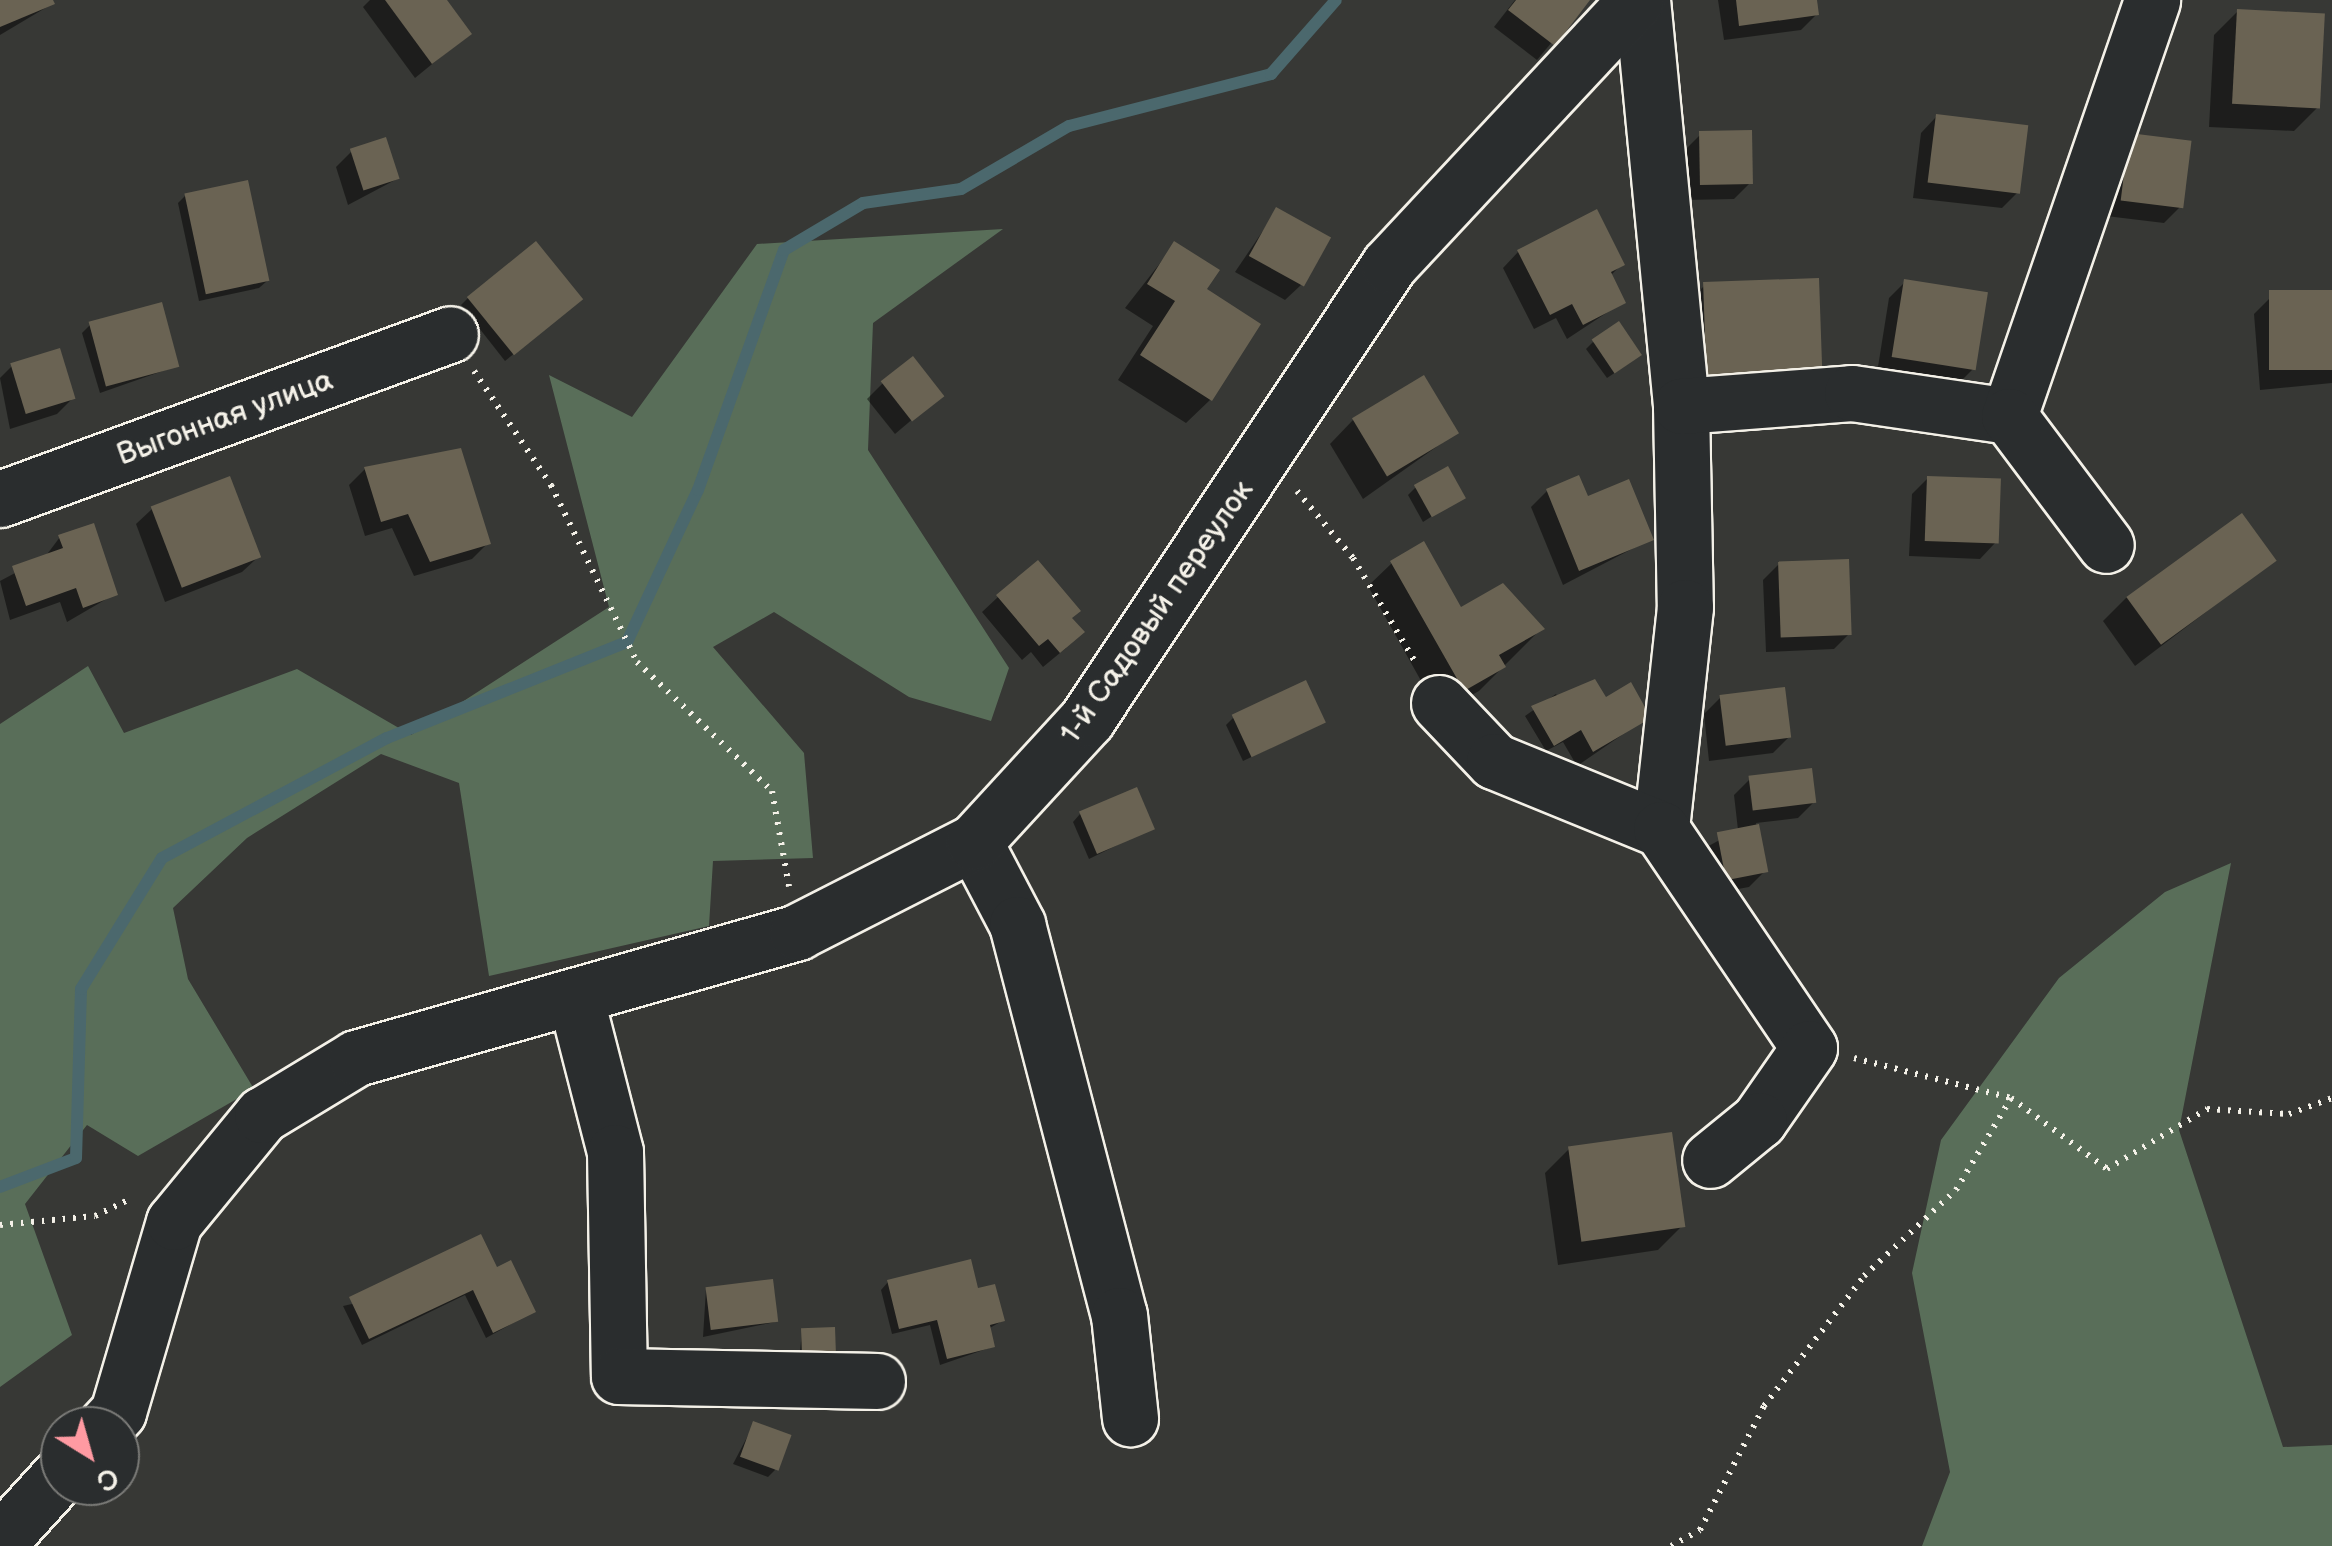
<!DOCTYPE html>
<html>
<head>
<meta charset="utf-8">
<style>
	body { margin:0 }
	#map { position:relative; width:2332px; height:1546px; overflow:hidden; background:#373835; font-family:"Balsamiq Sans",sans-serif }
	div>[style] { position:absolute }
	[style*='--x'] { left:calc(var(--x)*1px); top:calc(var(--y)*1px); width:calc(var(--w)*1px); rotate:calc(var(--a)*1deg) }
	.green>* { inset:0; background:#596e59 }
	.shadow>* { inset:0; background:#0007 }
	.stream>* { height:12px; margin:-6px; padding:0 6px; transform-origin:6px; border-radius:6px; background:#4b686d }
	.building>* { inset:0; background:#6a6353; transform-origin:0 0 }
	.path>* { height:6px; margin-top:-3px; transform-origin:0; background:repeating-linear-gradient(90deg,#f4f1e8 0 2.5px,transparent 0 10.5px) }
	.roads { filter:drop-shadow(2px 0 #f4f1e8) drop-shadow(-2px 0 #f4f1e8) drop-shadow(0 2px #f4f1e8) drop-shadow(0 -2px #f4f1e8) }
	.minor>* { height:55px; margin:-27.5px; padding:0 27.5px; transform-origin:27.5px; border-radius:27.5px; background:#2a2d2e }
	span { translate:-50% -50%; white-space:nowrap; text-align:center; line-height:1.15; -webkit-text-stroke:8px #2a2d2e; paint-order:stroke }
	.street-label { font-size:30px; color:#f4f1e8 }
	.north { position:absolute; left:40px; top:1406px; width:100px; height:100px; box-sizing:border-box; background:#2a2d2e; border:2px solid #7b7b78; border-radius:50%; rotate:143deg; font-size:28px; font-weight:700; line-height:40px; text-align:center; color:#f4f1e8 }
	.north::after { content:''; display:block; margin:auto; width:35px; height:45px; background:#ff9aa2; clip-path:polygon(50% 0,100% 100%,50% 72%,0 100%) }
</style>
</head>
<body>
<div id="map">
	<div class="green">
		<i style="clip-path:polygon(1003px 229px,873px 323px,868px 450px,1009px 668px,991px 721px,909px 697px,774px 612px,713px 647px,804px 753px,813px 858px,713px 861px,709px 926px,489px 976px,459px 783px,381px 754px,247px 838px,173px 908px,188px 979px,254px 1089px,138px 1156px,87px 1125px,25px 1204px,72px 1335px,0 1387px,0 724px,88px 666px,124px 733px,297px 669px,411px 735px,609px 607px,549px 375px,632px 417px,757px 244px)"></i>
		<i style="clip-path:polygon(2231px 863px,2179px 1130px,2283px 1447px,2332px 1445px,2332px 1546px,1922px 1546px,1950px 1472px,1912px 1273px,1941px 1140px,2059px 978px,2165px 892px)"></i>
	</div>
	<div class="shadow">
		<i style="clip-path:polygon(0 0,50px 0,52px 4px,0 35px)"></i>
		<i style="clip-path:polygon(370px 0,444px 0,469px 34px,415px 78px,363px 7px)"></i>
		<i style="clip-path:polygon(1515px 0,1587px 0,1537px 60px,1494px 27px)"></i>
		<i style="clip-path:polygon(1718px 0,1815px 0,1817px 14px,1801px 30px,1724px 40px)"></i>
		<i style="clip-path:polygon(2238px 11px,2318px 107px,2294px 131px,2209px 127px,2214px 35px)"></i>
		<i style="clip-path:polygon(1936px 117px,2018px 192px,2002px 208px,1913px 198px,1921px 133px)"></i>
		<i style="clip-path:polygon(1701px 134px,1750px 183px,1734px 199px,1686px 200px,1685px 150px)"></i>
		<i style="clip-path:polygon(2188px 143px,2180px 207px,2164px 223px,2106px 216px,2114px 152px)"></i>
		<i style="clip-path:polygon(352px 151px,397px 179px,348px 205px,336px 167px)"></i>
		<i style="clip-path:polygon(185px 196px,267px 281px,259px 288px,199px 301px,178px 203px)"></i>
		<i style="clip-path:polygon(1277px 210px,1301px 285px,1285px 300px,1235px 272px)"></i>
		<i style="clip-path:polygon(1175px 244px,1203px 290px,1210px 400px,1186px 423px,1118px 380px,1153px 326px,1125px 308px)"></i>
		<i style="clip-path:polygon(1518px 252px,1622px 264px,1610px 276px,1623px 302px,1567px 339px,1556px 318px,1534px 329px,1503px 268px)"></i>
		<i style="clip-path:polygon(1817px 280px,1685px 407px,1681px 310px,1704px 286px)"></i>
		<i style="clip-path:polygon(1905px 282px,1973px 369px,1957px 385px,1877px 373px,1889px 298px)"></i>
		<i style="clip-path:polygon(2332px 292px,2332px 383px,2260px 390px,2254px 314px,2270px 298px)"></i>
		<i style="clip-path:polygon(468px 298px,572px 307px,505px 361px,461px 305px)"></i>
		<i style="clip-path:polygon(90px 325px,177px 366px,100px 393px,82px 333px)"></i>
		<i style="clip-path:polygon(1593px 342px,1631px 362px,1607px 378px,1586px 349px)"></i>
		<i style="clip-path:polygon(12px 366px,73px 398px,57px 414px,10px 429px,0 378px)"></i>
		<i style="clip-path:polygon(883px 383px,941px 395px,895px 434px,867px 399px)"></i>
		<i style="clip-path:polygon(1353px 420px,1456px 433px,1363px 499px,1330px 444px)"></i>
		<i style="clip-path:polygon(365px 469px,488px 543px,472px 559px,414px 576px,392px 528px,365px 536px,349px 485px)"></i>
		<i style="clip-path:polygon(1928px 478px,1995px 543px,1980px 559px,1909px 556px,1912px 494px)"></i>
		<i style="clip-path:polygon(1415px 488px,1462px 497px,1423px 522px,1408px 495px)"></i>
		<i style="clip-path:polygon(1547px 491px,1586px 499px,1651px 539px,1563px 585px,1531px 507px)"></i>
		<i style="clip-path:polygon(152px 509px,258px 557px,242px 572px,165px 602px,136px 524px)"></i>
		<i style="clip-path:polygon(60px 537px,115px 594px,67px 622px,60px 602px,10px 620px,0 581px,45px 557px)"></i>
		<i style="clip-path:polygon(2273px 561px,2135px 666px,2103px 621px,2127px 597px)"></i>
		<i style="clip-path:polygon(1392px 563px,1460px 610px,1541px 629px,1479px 691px,1439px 713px,1368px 586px)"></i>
		<i style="clip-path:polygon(1779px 564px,1849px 634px,1834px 649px,1766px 652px,1763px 580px)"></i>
		<i style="clip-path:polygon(998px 597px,1070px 619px,1066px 648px,1043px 667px,1031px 652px,1022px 660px,982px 612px)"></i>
		<i style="clip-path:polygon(1556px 694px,1561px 702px,1605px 700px,1648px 717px,1577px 766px,1563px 742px,1546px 751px,1525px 716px)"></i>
		<i style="clip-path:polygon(1720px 698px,1789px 737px,1773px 753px,1709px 761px,1704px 714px)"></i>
		<i style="clip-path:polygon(1233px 718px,1323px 723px,1243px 761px,1226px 725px)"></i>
		<i style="clip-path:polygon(1750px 779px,1814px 802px,1798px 818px,1756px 823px,1765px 871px,1749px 887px,1711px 894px,1703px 849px,1738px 830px,1734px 795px)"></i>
		<i style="clip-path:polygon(1080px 814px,1152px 828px,1089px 859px,1073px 822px)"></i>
		<i style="clip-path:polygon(1569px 1149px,1682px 1226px,1658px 1250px,1558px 1265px,1545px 1173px)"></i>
		<i style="clip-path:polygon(496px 1271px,533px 1312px,486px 1338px,465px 1295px,362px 1345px,343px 1306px)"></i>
		<i style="clip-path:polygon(888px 1282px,976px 1291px,1002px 1321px,988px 1329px,992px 1347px,940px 1365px,930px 1325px,892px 1334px,881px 1290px)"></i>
		<i style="clip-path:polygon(706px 1289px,775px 1322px,703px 1337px)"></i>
		<i style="clip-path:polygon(802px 1331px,827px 1380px,797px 1382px)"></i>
		<i style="clip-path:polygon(754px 1424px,775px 1470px,768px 1477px,733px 1464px)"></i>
	</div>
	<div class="stream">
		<i style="--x:0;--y:1187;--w:81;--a:-20.9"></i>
		<i style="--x:76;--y:1158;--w:169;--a:-88.3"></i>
		<i style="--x:81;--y:989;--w:154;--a:-58.3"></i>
		<i style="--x:162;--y:858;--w:255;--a:-28.1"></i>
		<i style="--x:387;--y:738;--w:258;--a:-21.8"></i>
		<i style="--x:627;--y:642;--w:168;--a:-65"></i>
		<i style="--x:698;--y:490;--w:255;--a:-70.3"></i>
		<i style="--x:784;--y:250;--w:92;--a:-30.7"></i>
		<i style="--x:863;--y:203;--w:99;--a:-8.1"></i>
		<i style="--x:961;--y:189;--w:125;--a:-30.3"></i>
		<i style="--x:1069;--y:126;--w:209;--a:-14.4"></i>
		<i style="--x:1271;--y:74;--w:98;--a:-48.7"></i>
	</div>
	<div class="building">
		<i style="clip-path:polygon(0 0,53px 0,55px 4px,0 27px)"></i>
		<i style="clip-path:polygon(385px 0,447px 0,472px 34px,432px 64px)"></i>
		<i style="clip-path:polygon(1516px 0,1590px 0,1555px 46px,1508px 10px)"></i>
		<i style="clip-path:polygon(1736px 0,1817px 0,1819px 15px,1739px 26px)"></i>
		<i style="left:2237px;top:9px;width:88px;height:95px;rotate:3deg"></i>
		<i style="left:1936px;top:114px;width:93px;height:69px;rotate:7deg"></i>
		<i style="left:1752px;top:130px;width:54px;height:53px;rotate:89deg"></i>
		<i style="left:2129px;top:133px;width:63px;height:68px;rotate:7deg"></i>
		<i style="left:386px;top:137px;width:44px;height:38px;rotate:72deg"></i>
		<i style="left:248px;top:180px;width:103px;height:65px;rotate:78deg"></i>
		<i style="left:1276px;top:207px;width:63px;height:56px;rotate:29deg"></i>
		<i style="clip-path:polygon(1597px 209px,1625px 265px,1611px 272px,1626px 303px,1583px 325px,1572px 304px,1550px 315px,1517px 250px)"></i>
		<i style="left:536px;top:241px;width:75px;height:89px;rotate:51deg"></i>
		<i style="clip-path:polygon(1174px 241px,1220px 270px,1207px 289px,1261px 324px,1212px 401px,1140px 355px,1175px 301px,1147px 284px)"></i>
		<i style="left:1819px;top:278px;width:101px;height:116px;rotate:88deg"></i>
		<i style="left:1904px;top:279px;width:85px;height:79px;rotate:9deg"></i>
		<i style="left:2332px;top:290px;width:80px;height:63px;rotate:90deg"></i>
		<i style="left:162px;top:302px;width:67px;height:76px;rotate:75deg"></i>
		<i style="left:1619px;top:321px;width:41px;height:33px;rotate:56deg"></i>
		<i style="left:60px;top:348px;width:53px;height:52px;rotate:73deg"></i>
		<i style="left:913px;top:356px;width:51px;height:41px;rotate:52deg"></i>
		<i style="left:1424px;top:375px;width:68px;height:84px;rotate:59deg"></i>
		<i style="clip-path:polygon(461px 448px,491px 544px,430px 562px,408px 514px,381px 522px,364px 467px)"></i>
		<i style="left:1448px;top:466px;width:37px;height:39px;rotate:61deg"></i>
		<i style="clip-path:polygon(1579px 475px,1588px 496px,1629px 479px,1654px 540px,1579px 571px,1546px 489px)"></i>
		<i style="left:230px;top:476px;width:87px;height:85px;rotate:69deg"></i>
		<i style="left:1927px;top:476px;width:74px;height:65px;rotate:2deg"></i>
		<i style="left:2242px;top:513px;width:59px;height:143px;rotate:54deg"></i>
		<i style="clip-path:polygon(94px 523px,118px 595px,83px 608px,76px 588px,26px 606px,12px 566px,63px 548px,58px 535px)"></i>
		<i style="clip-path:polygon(1424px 541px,1461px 607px,1503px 583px,1545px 629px,1499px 655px,1506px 667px,1464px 691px,1390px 561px)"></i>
		<i style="left:1849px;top:559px;width:76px;height:71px;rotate:88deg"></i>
		<i style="clip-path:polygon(1038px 560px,1081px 611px,1072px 618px,1085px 632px,1060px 653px,1048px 639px,1039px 646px,996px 595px)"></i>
		<i style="clip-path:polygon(1595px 679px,1606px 697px,1631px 682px,1651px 718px,1593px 752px,1581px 730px,1554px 746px,1531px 706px)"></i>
		<i style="left:1306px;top:680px;width:47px;height:82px;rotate:65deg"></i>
		<i style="left:1785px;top:687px;width:51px;height:66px;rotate:83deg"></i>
		<i style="left:1812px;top:768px;width:35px;height:64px;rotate:83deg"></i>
		<i style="left:1137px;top:787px;width:46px;height:63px;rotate:67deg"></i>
		<i style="left:1759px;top:824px;width:49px;height:43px;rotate:79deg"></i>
		<i style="left:1672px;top:1132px;width:96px;height:105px;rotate:82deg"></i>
		<i style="clip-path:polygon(481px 1234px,497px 1267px,511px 1260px,536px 1312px,493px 1333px,473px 1290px,369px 1339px,349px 1297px)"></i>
		<i style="clip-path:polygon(971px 1259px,978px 1288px,995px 1284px,1005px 1321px,990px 1325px,995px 1347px,947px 1359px,937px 1320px,899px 1329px,887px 1280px)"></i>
		<i style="left:773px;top:1279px;width:43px;height:68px;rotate:83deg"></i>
		<i style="left:835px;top:1327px;width:47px;height:34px;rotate:88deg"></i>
		<i style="left:753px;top:1421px;width:41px;height:38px;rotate:20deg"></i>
	</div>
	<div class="path">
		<i style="--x:474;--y:371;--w:138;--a:56"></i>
		<i style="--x:551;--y:485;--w:197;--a:64.1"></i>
		<i style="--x:637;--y:662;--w:187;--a:43.7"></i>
		<i style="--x:772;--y:791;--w:97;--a:79.9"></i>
		<i style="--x:1297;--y:491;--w:87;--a:50.1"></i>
		<i style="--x:1353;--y:558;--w:125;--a:59.1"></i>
		<i style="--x:1854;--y:1058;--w:162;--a:14.3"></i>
		<i style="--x:2011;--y:1098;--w:119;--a:36.5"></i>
		<i style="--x:2107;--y:1169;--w:117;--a:-31"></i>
		<i style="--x:2207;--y:1109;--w:82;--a:3.5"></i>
		<i style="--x:2289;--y:1114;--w:46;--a:-20.4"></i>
		<i style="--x:0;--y:1225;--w:95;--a:-5.4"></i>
		<i style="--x:95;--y:1216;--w:41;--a:-25.9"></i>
		<i style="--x:1671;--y:1546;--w:33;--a:-29"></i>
		<i style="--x:1700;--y:1530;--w:140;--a:-62.7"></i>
		<i style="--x:1764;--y:1406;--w:164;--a:-52.4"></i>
		<i style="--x:1864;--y:1276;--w:126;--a:-43.1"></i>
		<i style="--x:1956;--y:1190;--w:107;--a:-59.1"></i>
	</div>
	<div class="roads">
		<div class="minor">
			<i style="--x:1642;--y:0;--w:408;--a:84.5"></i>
			<i style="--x:1681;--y:406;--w:201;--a:88.9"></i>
			<i style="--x:1685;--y:607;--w:223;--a:96.2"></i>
			<i style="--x:1681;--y:406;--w:171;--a:-4.3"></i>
			<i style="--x:1852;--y:393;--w:159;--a:8.3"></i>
			<i style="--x:2009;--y:416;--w:440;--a:-71"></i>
			<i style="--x:2009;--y:416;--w:161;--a:53.1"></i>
			<i style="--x:0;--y:499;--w:479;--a:-20.1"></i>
			<i style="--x:1439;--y:703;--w:80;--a:46.5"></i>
			<i style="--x:1494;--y:761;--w:180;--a:22.2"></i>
			<i style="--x:1661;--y:829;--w:264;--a:55.9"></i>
			<i style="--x:1809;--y:1048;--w:88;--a:124.8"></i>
			<i style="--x:1759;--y:1120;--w:63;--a:140.8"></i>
			<i style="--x:974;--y:842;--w:93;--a:62.3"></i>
			<i style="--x:1017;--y:924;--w:404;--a:75.4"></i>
			<i style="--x:1119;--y:1315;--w:104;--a:83.9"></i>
			<i style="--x:575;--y:996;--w:161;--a:75.6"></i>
			<i style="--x:615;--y:1152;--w:224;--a:89"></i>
			<i style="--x:619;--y:1376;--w:258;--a:1.1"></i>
			<i style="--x:105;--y:1426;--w:19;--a:-47"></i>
			<i style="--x:118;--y:1412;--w:198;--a:-73.6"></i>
			<i style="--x:174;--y:1222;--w:139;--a:-50.6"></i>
			<i style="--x:262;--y:1115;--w:110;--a:-31.2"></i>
			<i style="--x:356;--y:1058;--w:459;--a:-15.9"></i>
			<i style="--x:797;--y:932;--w:199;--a:-27"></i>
			<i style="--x:974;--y:842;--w:167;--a:-47.4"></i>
			<i style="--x:1087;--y:719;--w:545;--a:-56.37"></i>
			<i style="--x:1389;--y:265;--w:362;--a:-47"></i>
			<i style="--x:0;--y:1541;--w:89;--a:-47.7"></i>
		</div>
	</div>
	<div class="street-label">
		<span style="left:225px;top:418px;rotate:-20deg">Выгонная улица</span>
		<span style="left:1157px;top:612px;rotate:-55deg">1-й Садовый переулок</span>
	</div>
	<div class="north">С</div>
</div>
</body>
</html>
